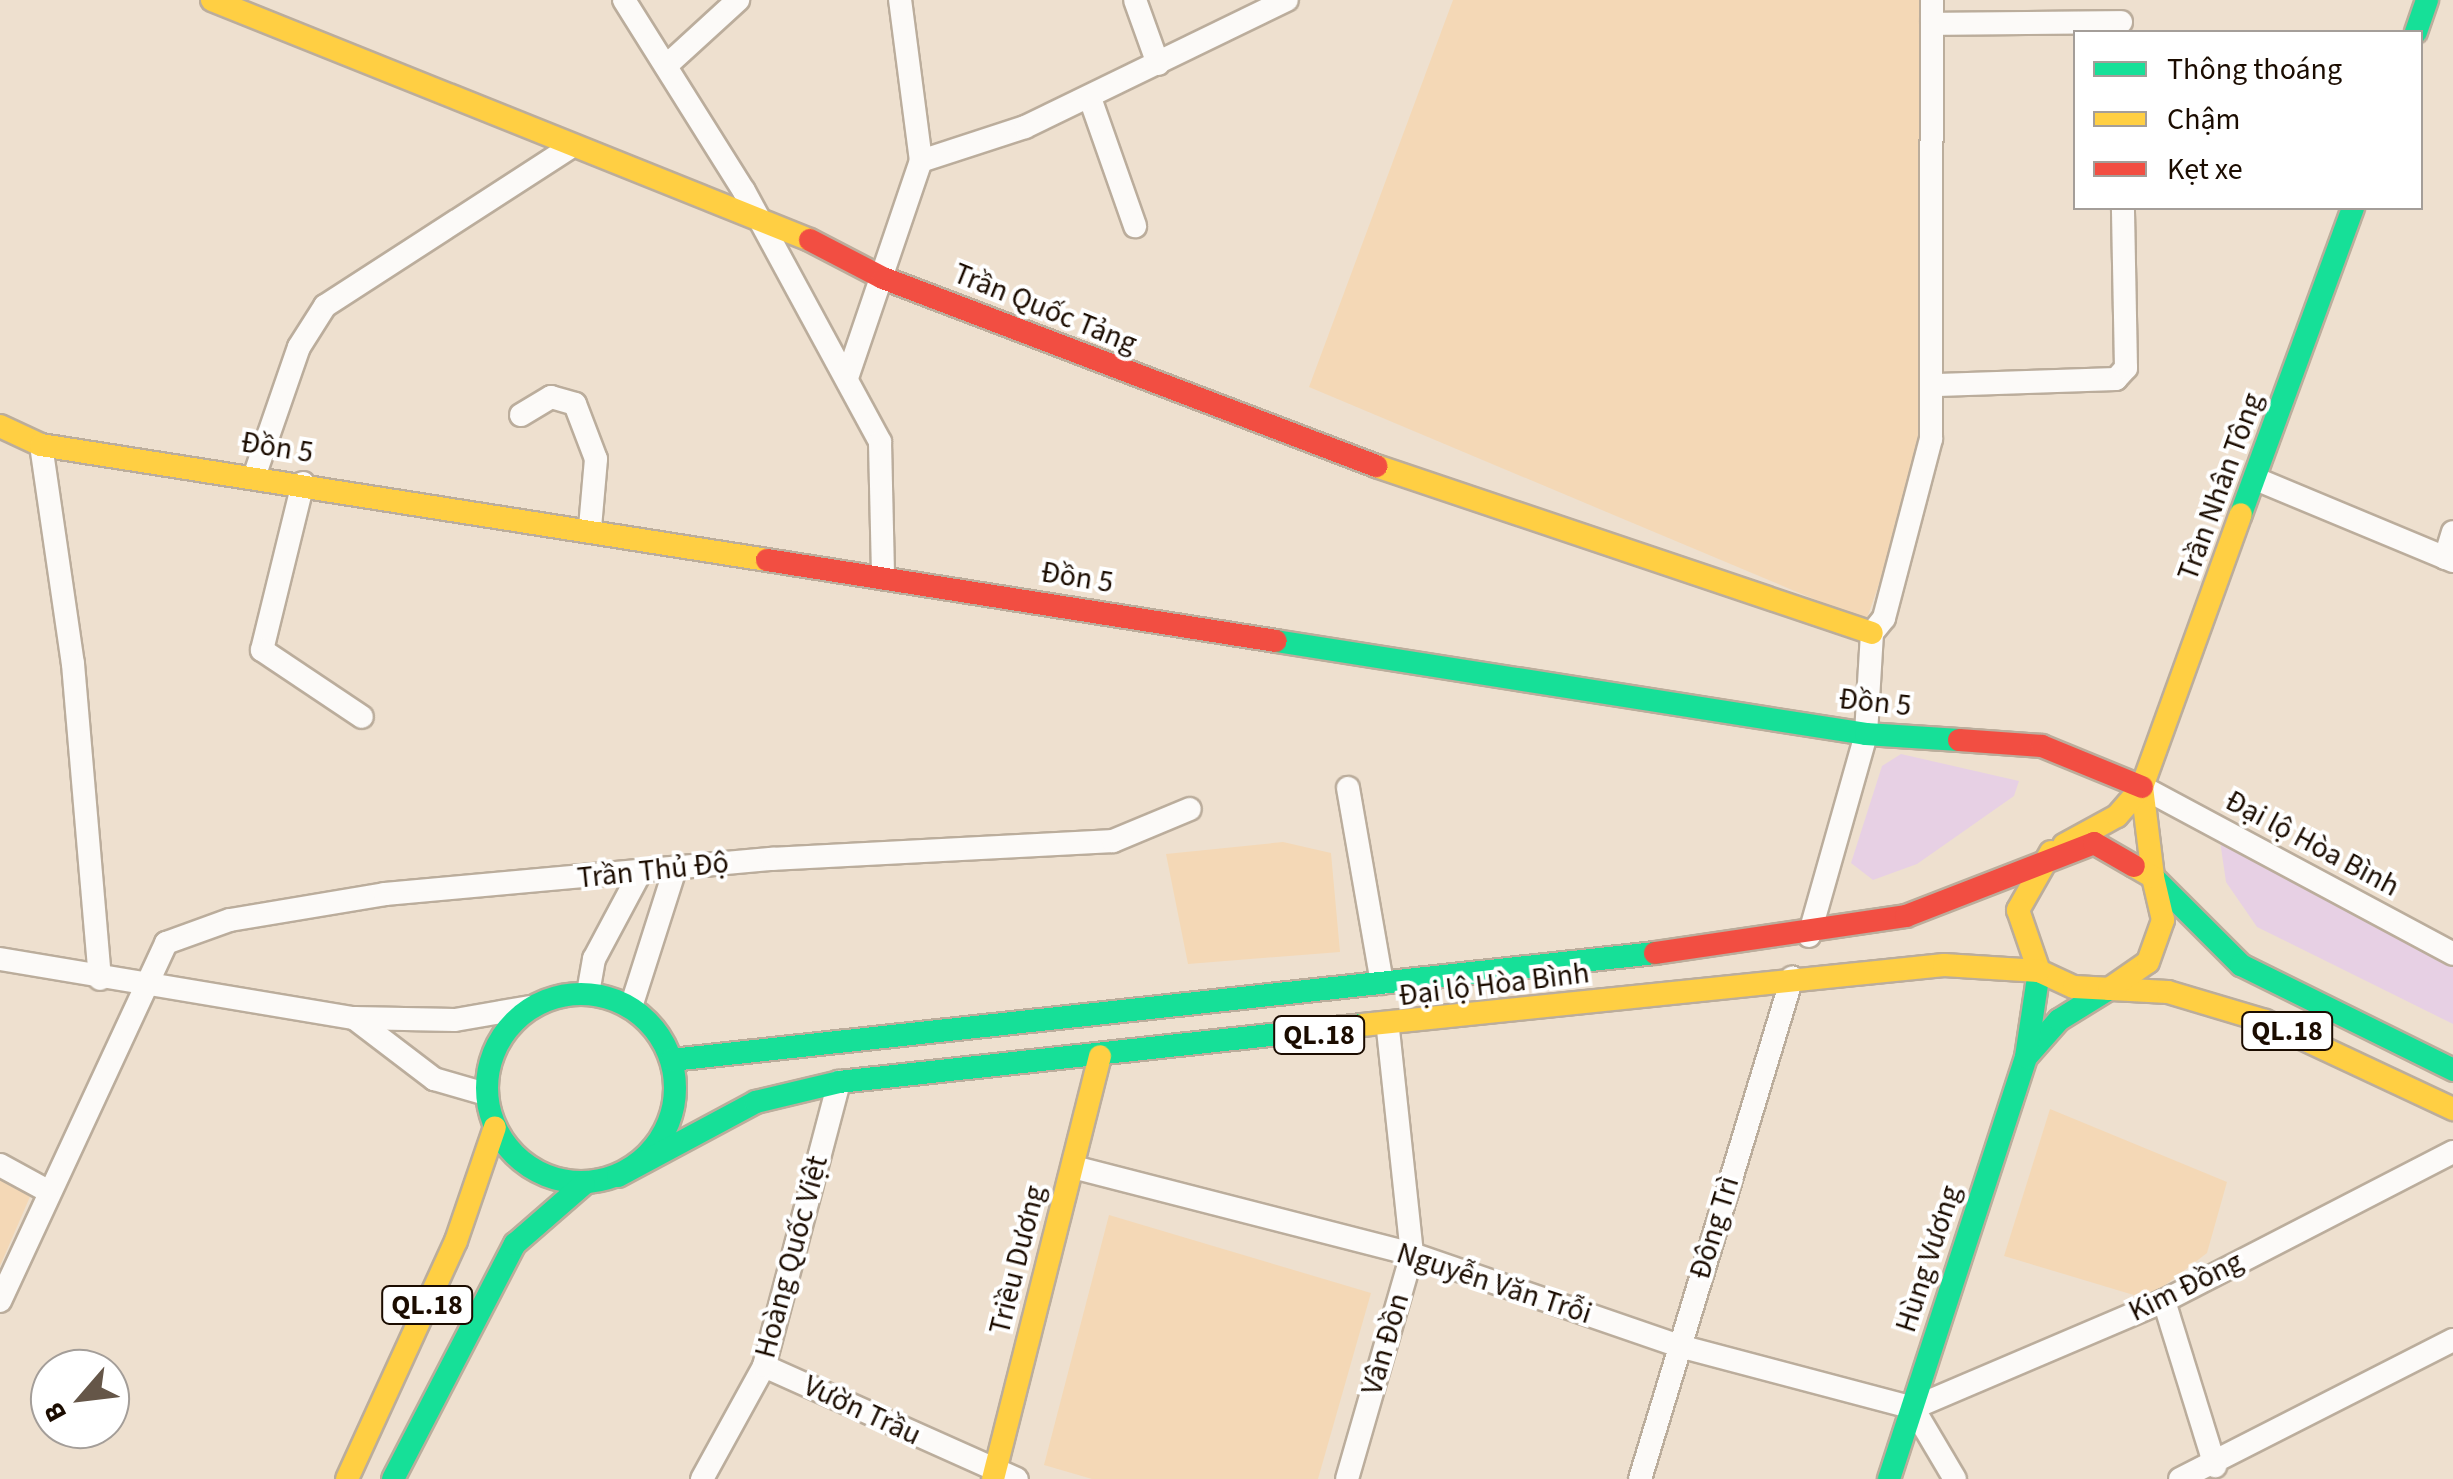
<!DOCTYPE html>
<html>
<head>
<meta charset="utf-8">
<style>
	body { margin:0 }
	#map { position:relative; width:2453px; height:1479px; overflow:hidden; background:#eee0cf; font-family:"Source Sans 3",sans-serif }
	div>[style] { position:absolute }
	[style*='--x'] { left:calc(var(--x)*1px); top:calc(var(--y)*1px); width:calc(var(--w)*1px); rotate:calc(var(--a)*1deg) }
	.built>* { inset:0; background:#f4d8b6 }
	.green>* { inset:0; background:#e7d0e4 }
	.roads { filter:drop-shadow(2px 0 #bbad9c) drop-shadow(-2px 0 #bbad9c) drop-shadow(0 2px #bbad9c) drop-shadow(0 -2px #bbad9c) }
	.street>* { height:22px; margin:-11px; padding:0 11px; transform-origin:11px; border-radius:11px; background:#fcfaf8 }
	.fast>* { height:22px; margin:-11px; padding:0 11px; transform-origin:11px; border-radius:11px; background:#16e098 }
	.fast>.ring { margin:-11px; padding:0; box-sizing:content-box; background:none; border:22px solid #16e098; border-radius:50% }
	.slow>* { height:22px; margin:-11px; padding:0 11px; transform-origin:11px; border-radius:11px; background:#ffcf43 }
	.jam>* { height:22px; margin:-11px; padding:0 11px; transform-origin:11px; border-radius:11px; background:#f24e42 }
	span { translate:-50% -50%; white-space:nowrap; text-align:center; line-height:1.15; -webkit-text-stroke:8px #fff; paint-order:stroke }
	.shield-label span { padding:2px 8px; background:#fff; border:2px solid; border-radius:8px; -webkit-text-stroke-width:0 }
	.shield-label { font-size:28px; color:#1b0c00; font-weight:700 }
	.street-label { font-size:30px; color:#1b0c00 }
	.legend { position:absolute; left:2073px; top:30px; width:350px; height:180px; box-sizing:border-box; background:#fff; border:2px solid #a49e99; margin:0; padding:12px 18px; list-style:none; font-size:30px; color:#1b0c00 }
	.legend li { display:flex; align-items:center; gap:20px; height:50px }
	.legend b { width:50px; border:2px solid #a49e99 }
	.north { position:absolute; left:30px; top:1349px; width:100px; height:100px; box-sizing:border-box; background:#fff; border:2px solid #a49e99; border-radius:50%; rotate:242deg; font-size:28px; font-weight:700; line-height:40px; text-align:center; color:#1b0c00 }
	.north::after { content:''; display:block; margin:auto; width:35px; height:45px; background:#655648; clip-path:polygon(50% 0,100% 100%,50% 72%,0 100%) }
</style>
</head>
<body>
<div id="map">
	<div class="built">
		<i style="clip-path:polygon(1453px 0,1932px 0,1935px 388px,1914px 485px,1866px 621px,1309px 387px)"></i>
		<i style="clip-path:polygon(1283px 842px,1331px 853px,1340px 952px,1188px 964px,1166px 854px)"></i>
		<i style="clip-path:polygon(2050px 1109px,2227px 1182px,2207px 1253px,2147px 1299px,2004px 1256px)"></i>
		<i style="clip-path:polygon(0 1176px,32px 1192px,0 1266px)"></i>
		<i style="clip-path:polygon(1109px 1215px,1371px 1293px,1318px 1479px,1092px 1479px,1044px 1465px)"></i>
	</div>
	<div class="green">
		<i style="clip-path:polygon(1901px 754px,2019px 781px,2014px 796px,1917px 864px,1873px 880px,1851px 863px,1882px 766px)"></i>
		<i style="clip-path:polygon(2220px 841px,2453px 967px,2453px 1024px,2257px 927px,2226px 882px)"></i>
	</div>
	<div class="roads">
		<div class="street">
			<i style="--x:624;--y:0;--w:226;--a:57.9"></i>
			<i style="--x:744;--y:191;--w:285;--a:61.5"></i>
			<i style="--x:880;--y:442;--w:135;--a:88.7"></i>
			<i style="--x:1135;--y:0;--w:68;--a:70.2"></i>
			<i style="--x:1932;--y:24;--w:189;--a:-0.6"></i>
			<i style="--x:666;--y:66;--w:98;--a:-42.5"></i>
			<i style="--x:1090;--y:98;--w:136;--a:70.6"></i>
			<i style="--x:921;--y:161;--w:109;--a:-18.1"></i>
			<i style="--x:1025;--y:127;--w:291;--a:-25.9"></i>
			<i style="--x:848;--y:375;--w:226;--a:-71.2"></i>
			<i style="--x:921;--y:161;--w:162;--a:-97.4"></i>
			<i style="--x:1938;--y:385;--w:178;--a:-1.9"></i>
			<i style="--x:2116;--y:379;--w:15;--a:-48"></i>
			<i style="--x:2126;--y:368;--w:160;--a:-91.1"></i>
			<i style="--x:521;--y:415;--w:35;--a:-31"></i>
			<i style="--x:551;--y:397;--w:25;--a:16"></i>
			<i style="--x:575;--y:404;--w:59;--a:69.1"></i>
			<i style="--x:596;--y:459;--w:68;--a:95"></i>
			<i style="--x:41;--y:445;--w:221;--a:81.7"></i>
			<i style="--x:73;--y:664;--w:316;--a:85.1"></i>
			<i style="--x:255;--y:474;--w:134;--a:-70.9"></i>
			<i style="--x:299;--y:347;--w:49;--a:-57.6"></i>
			<i style="--x:325;--y:306;--w:289;--a:-32.9"></i>
			<i style="--x:2256;--y:479;--w:213;--a:22.6"></i>
			<i style="--x:303;--y:483;--w:172;--a:103.8"></i>
			<i style="--x:262;--y:650;--w:120;--a:33.8"></i>
			<i style="--x:2445;--y:558;--w:27;--a:-73"></i>
			<i style="--x:2142;--y:787;--w:353;--a:28.2"></i>
			<i style="--x:1348;--y:788;--w:198;--a:80.1"></i>
			<i style="--x:1809;--y:936;--w:210;--a:-74.2"></i>
			<i style="--x:1866;--y:734;--w:101;--a:-86.6"></i>
			<i style="--x:1872;--y:633;--w:19;--a:-51"></i>
			<i style="--x:1884;--y:618;--w:185;--a:-75.3"></i>
			<i style="--x:1931;--y:439;--w:439;--a:-89.9"></i>
			<i style="--x:0;--y:959;--w:359;--a:9.5"></i>
			<i style="--x:354;--y:1018;--w:101;--a:1.1"></i>
			<i style="--x:455;--y:1020;--w:76;--a:-9.8"></i>
			<i style="--x:588;--y:993;--w:35;--a:-80"></i>
			<i style="--x:594;--y:959;--w:98;--a:-61.9"></i>
			<i style="--x:631;--y:1007;--w:145;--a:-72.3"></i>
			<i style="--x:354;--y:1018;--w:101;--a:37.3"></i>
			<i style="--x:434;--y:1079;--w:54;--a:16.1"></i>
			<i style="--x:0;--y:1165;--w:52;--a:28.5"></i>
			<i style="--x:1073;--y:1167;--w:350;--a:14.4"></i>
			<i style="--x:1412;--y:1254;--w:282;--a:19"></i>
			<i style="--x:1679;--y:1346;--w:242;--a:14.8"></i>
			<i style="--x:0;--y:1301;--w:395;--a:-65.1"></i>
			<i style="--x:166;--y:943;--w:68;--a:-19.8"></i>
			<i style="--x:230;--y:920;--w:157;--a:-9.5"></i>
			<i style="--x:385;--y:894;--w:389;--a:-5.2"></i>
			<i style="--x:772;--y:859;--w:341;--a:-3"></i>
			<i style="--x:1113;--y:841;--w:83;--a:-22.6"></i>
			<i style="--x:2164;--y:1301;--w:173;--a:72.8"></i>
			<i style="--x:764;--y:1366;--w:277;--a:24.1"></i>
			<i style="--x:1913;--y:1408;--w:273;--a:-23.1"></i>
			<i style="--x:2164;--y:1301;--w:325;--a:-27.3"></i>
			<i style="--x:1913;--y:1408;--w:82;--a:59.4"></i>
			<i style="--x:702;--y:1479;--w:129;--a:-61.2"></i>
			<i style="--x:764;--y:1366;--w:294;--a:-75.2"></i>
			<i style="--x:1347;--y:1479;--w:234;--a:-73.9"></i>
			<i style="--x:1412;--y:1254;--w:227;--a:-96.1"></i>
			<i style="--x:1640;--y:1479;--w:524;--a:-73.12"></i>
			<i style="--x:2180;--y:1479;--w:306;--a:-27"></i>
		</div>
		<div class="fast">
			<i style="--x:2416;--y:32;--w:34;--a:-71"></i>
			<i style="--x:2241;--y:514;--w:326;--a:-69.9"></i>
			<i style="--x:1276;--y:641;--w:597;--a:8.96"></i>
			<i style="--x:1866;--y:734;--w:93;--a:3.7"></i>
			<i style="--x:2157;--y:881;--w:119;--a:45"></i>
			<i style="--x:2241;--y:965;--w:237;--a:26.3"></i>
			<i class="ring" style="left:487px;top:994px;width:166px;height:166px"></i>
			<i style="--x:2029;--y:1054;--w:45;--a:-48.6"></i>
			<i style="--x:2059;--y:1020;--w:59;--a:-31.8"></i>
			<i style="--x:672;--y:1060;--w:989;--a:-6.21"></i>
			<i style="--x:618;--y:1176;--w:157;--a:-28.2"></i>
			<i style="--x:756;--y:1102;--w:85;--a:-13.5"></i>
			<i style="--x:839;--y:1082;--w:526;--a:-6.22"></i>
			<i style="--x:393;--y:1479;--w:265;--a:-62.6"></i>
			<i style="--x:515;--y:1244;--w:91;--a:-41"></i>
			<i style="--x:1889;--y:1479;--w:444;--a:-72"></i>
			<i style="--x:2026;--y:1057;--w:87;--a:-81.4"></i>
		</div>
		<div class="slow">
			<i style="--x:212;--y:0;--w:644;--a:21.87"></i>
			<i style="--x:0;--y:426;--w:45;--a:24.9"></i>
			<i style="--x:41;--y:445;--w:735;--a:9"></i>
			<i style="--x:1376;--y:466;--w:523;--a:18.61"></i>
			<i style="--x:2142;--y:787;--w:91;--a:83"></i>
			<i style="--x:2064;--y:845;--w:60;--a:-28.7"></i>
			<i style="--x:2117;--y:816;--w:38;--a:-49"></i>
			<i style="--x:2142;--y:787;--w:290;--a:-70.1"></i>
			<i style="--x:2051;--y:852;--w:67;--a:119.6"></i>
			<i style="--x:2018;--y:910;--w:65;--a:71"></i>
			<i style="--x:2039;--y:971;--w:38;--a:25"></i>
			<i style="--x:2074;--y:987;--w:94;--a:3"></i>
			<i style="--x:2168;--y:992;--w:101;--a:16.6"></i>
			<i style="--x:2265;--y:1021;--w:208;--a:25.1"></i>
			<i style="--x:2109;--y:989;--w:47;--a:-34.7"></i>
			<i style="--x:2148;--y:962;--w:45;--a:-70.3"></i>
			<i style="--x:2163;--y:920;--w:44;--a:-103.1"></i>
			<i style="--x:2153;--y:877;--w:22;--a:-150"></i>
			<i style="--x:1362;--y:1025;--w:585;--a:-5.89"></i>
			<i style="--x:1944;--y:965;--w:95;--a:3.6"></i>
			<i style="--x:347;--y:1479;--w:262;--a:-65.4"></i>
			<i style="--x:456;--y:1241;--w:120;--a:-71.1"></i>
			<i style="--x:993;--y:1479;--w:436;--a:-75.8"></i>
		</div>
		<div class="jam">
			<i style="--x:810;--y:240;--w:82;--a:27.5"></i>
			<i style="--x:883;--y:278;--w:528;--a:20.87"></i>
			<i style="--x:767;--y:560;--w:515;--a:9.04"></i>
			<i style="--x:1959;--y:740;--w:83;--a:4.1"></i>
			<i style="--x:2042;--y:746;--w:108;--a:22.3"></i>
			<i style="--x:1655;--y:953;--w:254;--a:-8.4"></i>
			<i style="--x:1906;--y:916;--w:202;--a:-21.2"></i>
			<i style="--x:2094;--y:843;--w:46;--a:29.9"></i>
		</div>
	</div>
	<div class="shield-label">
		<span style="left:2287px;top:1031px">QL.18</span>
		<span style="left:1319px;top:1035px">QL.18</span>
		<span style="left:427px;top:1305px">QL.18</span>
	</div>
	<div class="street-label">
		<span style="left:1045px;top:309px;rotate:22deg">Trần Quốc Tảng</span>
		<span style="left:277px;top:448px;rotate:9deg">Đồn 5</span>
		<span style="left:2221px;top:487px;rotate:-70deg">Trần Nhân Tông</span>
		<span style="left:1077px;top:578px;rotate:9deg">Đồn 5</span>
		<span style="left:1875px;top:703px;rotate:6deg">Đồn 5</span>
		<span style="left:2312px;top:844px;rotate:28deg">Đại lộ Hòa Bình</span>
		<span style="left:653px;top:871px;rotate:-6deg">Trần Thủ Độ</span>
		<span style="left:1494px;top:985px;rotate:-7deg">Đại lộ Hòa Bình</span>
		<span style="left:1715px;top:1228px;rotate:-73deg">Đông Trì</span>
		<span style="left:792px;top:1257px;rotate:-75deg">Hoàng Quốc Việt</span>
		<span style="left:1929px;top:1259px;rotate:-72deg">Hùng Vương</span>
		<span style="left:1018px;top:1260px;rotate:-76deg">Triều Dương</span>
		<span style="left:1494px;top:1284px;rotate:18deg">Nguyễn Văn Trỗi</span>
		<span style="left:2186px;top:1287px;rotate:-26deg">Kim Đồng</span>
		<span style="left:1386px;top:1344px;rotate:-74deg">Vân Đồn</span>
		<span style="left:862px;top:1411px;rotate:25deg">Vườn Trầu</span>
	</div>
	<ul class="legend">
	<li><b style="height:12px;background:#16e098"></b>Thông thoáng</li>
	<li><b style="height:12px;background:#ffcf43"></b>Chậm</li>
	<li><b style="height:12px;background:#f24e42"></b>Kẹt xe</li>
	</ul>
	<div class="north">B</div>
</div>
</body>
</html>
